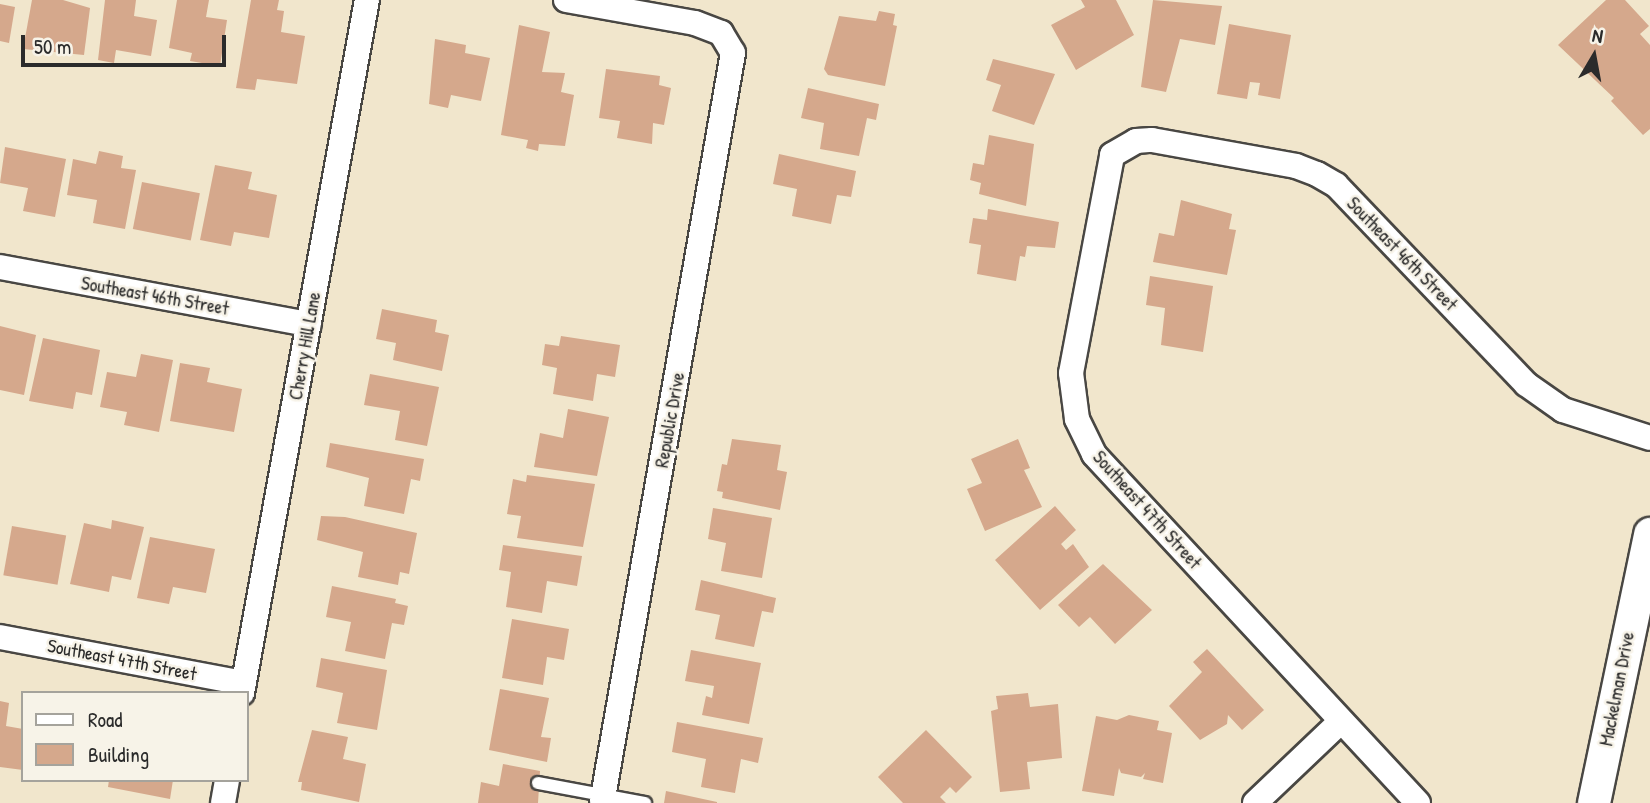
<!DOCTYPE html>
<html>
<head>
<meta charset="utf-8">
<style>
	body { margin:0 }
	#map { position:relative; width:1650px; height:803px; overflow:hidden; background:#f1e6cc; font-family:"Patrick Hand",sans-serif }
	div>[style] { position:absolute }
	[style*='--x'] { left:calc(var(--x)*1px); top:calc(var(--y)*1px); width:calc(var(--w)*1px); rotate:calc(var(--a)*1deg) }
	.building>* { inset:0; background:#d5a88c; transform-origin:0 0 }
	.roads { filter:drop-shadow(2px 0 #494743) drop-shadow(-2px 0 #494743) drop-shadow(0 2px #494743) drop-shadow(0 -2px #494743) }
	.service>* { height:12px; margin:-6px; padding:0 6px; transform-origin:6px; border-radius:6px; background:#fff }
	.minor>* { height:24px; margin:-12px; padding:0 12px; transform-origin:12px; border-radius:12px; background:#fff }
	.tertiary>* { height:32px; margin:-16px; padding:0 16px; transform-origin:16px; border-radius:16px; background:#fff }
	span { translate:-50% -50%; white-space:nowrap; text-align:center; line-height:1.15; -webkit-text-stroke:5px #f7f3e8; paint-order:stroke }
	.street-label { font-size:19px; color:#2b2b2b }
	.legend { position:absolute; left:21px; top:691px; width:228px; height:91px; box-sizing:border-box; background:#f7f3e8; border:2px solid #a5a39c; margin:0; padding:9px 12px; list-style:none; font-size:21px; color:#2b2b2b }
	.legend li { display:flex; align-items:center; gap:14px; height:35px }
	.legend b { width:35px; border:2px solid #a5a39c }
	.north { position:absolute; left:1559px; top:21px; width:70px; height:70px; -webkit-text-stroke:5px #f7f3e8; paint-order:stroke; rotate:10deg; font-size:19px; font-weight:700; line-height:28px; text-align:center; color:#2b2b2b }
	.north::after { content:''; display:block; margin:auto; width:24px; height:32px; background:#2b2b2b; clip-path:polygon(50% 0,100% 100%,50% 72%,0 100%) }
	.scale { position:absolute; left:21px; top:35px; width:205px; height:32px; box-sizing:border-box; border:4px solid #2b2b2b; border-top:0; padding-left:9px; font-size:21px; line-height:24px; white-space:nowrap; color:#2b2b2b; -webkit-text-stroke:5px #f7f3e8; paint-order:stroke }
</style>
</head>
<body>
<div id="map">
	<div class="building">
		<i style="clip-path:polygon(32px 0,63px 0,90px 8px,84px 55px,23px 49px)"></i>
		<i style="clip-path:polygon(105px 0,136px 0,134px 16px,157px 20px,151px 56px,116px 50px,114px 63px,98px 60px)"></i>
		<i style="clip-path:polygon(177px 0,209px 0,206px 17px,227px 20px,220px 66px,190px 61px,192px 53px,169px 48px)"></i>
		<i style="clip-path:polygon(251px 0,279px 0,277px 10px,284px 11px,281px 32px,305px 36px,297px 84px,257px 79px,255px 90px,236px 88px)"></i>
		<i style="clip-path:polygon(1081px 0,1116px 0,1134px 35px,1076px 70px,1051px 25px,1085px 7px)"></i>
		<i style="clip-path:polygon(1153px 0,1222px 6px,1215px 45px,1180px 39px,1166px 92px,1141px 87px)"></i>
		<i style="clip-path:polygon(1606px 0,1625px 0,1649px 26px,1640px 34px,1650px 45px,1650px 129px,1643px 135px,1611px 101px,1614px 98px,1558px 45px)"></i>
		<i style="clip-path:polygon(0 4px,15px 7px,9px 43px,0 41px)"></i>
		<i style="clip-path:polygon(879px 11px,895px 14px,893px 25px,897px 26px,885px 86px,828px 75px,824px 69px,839px 16px,876px 21px)"></i>
		<i style="clip-path:polygon(1229px 24px,1291px 35px,1280px 99px,1258px 95px,1260px 83px,1250px 82px,1247px 99px,1217px 94px)"></i>
		<i style="clip-path:polygon(519px 25px,550px 32px,542px 72px,565px 73px,561px 92px,574px 95px,565px 146px,539px 144px,538px 151px,526px 148px,528px 140px,501px 135px)"></i>
		<i style="clip-path:polygon(435px 39px,466px 45px,465px 53px,490px 58px,481px 101px,451px 95px,448px 108px,429px 104px)"></i>
		<i style="clip-path:polygon(993px 59px,1055px 74px,1034px 125px,992px 111px,1001px 85px,986px 80px)"></i>
		<i style="clip-path:polygon(606px 69px,660px 76px,659px 85px,671px 88px,664px 125px,653px 123px,652px 144px,617px 138px,620px 121px,599px 118px)"></i>
		<i style="clip-path:polygon(808px 88px,879px 104px,876px 120px,867px 118px,859px 156px,820px 149px,824px 123px,801px 118px)"></i>
		<i style="clip-path:polygon(989px 135px,1034px 144px,1026px 206px,979px 194px,981px 183px,970px 180px,973px 163px,984px 165px)"></i>
		<i style="clip-path:polygon(5px 147px,66px 159px,55px 217px,23px 211px,28px 188px,0 183px)"></i>
		<i style="clip-path:polygon(99px 151px,123px 156px,121px 168px,136px 170px,125px 229px,93px 223px,97px 200px,67px 195px,73px 159px,96px 164px)"></i>
		<i style="clip-path:polygon(779px 154px,856px 171px,851px 197px,837px 195px,831px 224px,792px 216px,797px 189px,773px 184px)"></i>
		<i style="clip-path:polygon(215px 165px,252px 172px,248px 189px,277px 195px,269px 238px,234px 232px,231px 246px,200px 240px)"></i>
		<i style="left:142px;top:182px;width:59px;height:48px;rotate:11deg"></i>
		<i style="clip-path:polygon(1181px 200px,1232px 214px,1229px 229px,1236px 230px,1227px 275px,1153px 262px,1159px 233px,1174px 236px)"></i>
		<i style="clip-path:polygon(988px 209px,1059px 222px,1055px 248px,1027px 246px,1025px 257px,1020px 256px,1016px 281px,977px 274px,981px 245px,969px 243px,973px 218px,987px 220px)"></i>
		<i style="clip-path:polygon(1150px 276px,1213px 286px,1203px 352px,1161px 345px,1165px 308px,1146px 305px)"></i>
		<i style="clip-path:polygon(382px 309px,437px 320px,435px 332px,449px 335px,442px 371px,393px 360px,396px 343px,376px 339px)"></i>
		<i style="clip-path:polygon(0 326px,36px 335px,24px 395px,0 390px)"></i>
		<i style="clip-path:polygon(561px 336px,620px 345px,615px 377px,597px 374px,593px 401px,553px 394px,557px 368px,542px 365px,545px 344px,559px 346px)"></i>
		<i style="clip-path:polygon(43px 338px,100px 350px,92px 395px,76px 392px,73px 409px,29px 401px)"></i>
		<i style="clip-path:polygon(141px 354px,173px 360px,159px 432px,124px 425px,127px 412px,100px 407px,107px 372px,136px 377px)"></i>
		<i style="clip-path:polygon(180px 363px,210px 368px,207px 382px,242px 389px,234px 432px,170px 421px)"></i>
		<i style="clip-path:polygon(370px 374px,439px 387px,427px 446px,395px 440px,400px 411px,364px 405px)"></i>
		<i style="clip-path:polygon(568px 409px,609px 417px,597px 476px,534px 467px,540px 433px,563px 438px)"></i>
		<i style="clip-path:polygon(732px 439px,781px 445px,777px 470px,787px 472px,780px 510px,722px 498px,723px 492px,717px 491px,722px 464px,727px 465px)"></i>
		<i style="clip-path:polygon(1018px 439px,1030px 468px,1024px 470px,1042px 507px,985px 531px,967px 489px,982px 483px,971px 459px)"></i>
		<i style="clip-path:polygon(330px 443px,424px 459px,420px 481px,411px 479px,404px 514px,364px 506px,369px 478px,326px 467px)"></i>
		<i style="clip-path:polygon(527px 475px,595px 484px,583px 547px,517px 538px,521px 516px,507px 514px,513px 479px,526px 482px)"></i>
		<i style="clip-path:polygon(1055px 506px,1076px 530px,1061px 544px,1066px 550px,1073px 544px,1089px 567px,1040px 610px,995px 560px)"></i>
		<i style="clip-path:polygon(713px 508px,772px 518px,762px 578px,721px 571px,726px 543px,708px 539px)"></i>
		<i style="clip-path:polygon(321px 516px,345px 517px,417px 533px,409px 574px,400px 572px,398px 585px,358px 577px,363px 552px,317px 540px)"></i>
		<i style="clip-path:polygon(112px 520px,144px 527px,131px 580px,112px 576px,109px 592px,70px 584px,84px 523px,111px 529px)"></i>
		<i style="left:12px;top:526px;width:55px;height:50px;rotate:10deg"></i>
		<i style="clip-path:polygon(150px 537px,215px 549px,206px 593px,173px 587px,169px 604px,137px 598px)"></i>
		<i style="clip-path:polygon(503px 545px,582px 556px,577px 586px,547px 581px,542px 613px,506px 607px,511px 572px,499px 570px)"></i>
		<i style="clip-path:polygon(1103px 564px,1152px 610px,1115px 644px,1090px 617px,1079px 627px,1058px 605px)"></i>
		<i style="clip-path:polygon(701px 580px,776px 598px,773px 613px,762px 611px,754px 647px,715px 639px,720px 615px,695px 610px)"></i>
		<i style="clip-path:polygon(332px 586px,396px 599px,395px 603px,408px 606px,404px 625px,392px 623px,385px 659px,345px 651px,351px 622px,326px 617px)"></i>
		<i style="clip-path:polygon(512px 619px,569px 629px,564px 660px,547px 657px,543px 685px,502px 678px)"></i>
		<i style="clip-path:polygon(1207px 649px,1264px 710px,1242px 730px,1228px 715px,1227px 724px,1200px 740px,1169px 706px,1202px 672px,1193px 662px)"></i>
		<i style="clip-path:polygon(691px 650px,761px 663px,749px 724px,702px 715px,706px 696px,712px 698px,714px 686px,685px 681px)"></i>
		<i style="clip-path:polygon(321px 658px,387px 670px,377px 730px,337px 723px,343px 693px,316px 687px)"></i>
		<i style="clip-path:polygon(500px 689px,549px 698px,541px 737px,551px 738px,547px 762px,489px 750px)"></i>
		<i style="clip-path:polygon(1028px 693px,1030px 707px,1058px 704px,1062px 758px,1027px 762px,1030px 789px,1000px 792px,991px 711px,998px 709px,996px 696px)"></i>
		<i style="clip-path:polygon(0 701px,9px 703px,6px 726px,23px 729px,23px 770px,0 767px)"></i>
		<i style="clip-path:polygon(1129px 715px,1159px 721px,1157px 730px,1172px 733px,1163px 783px,1143px 779px,1145px 773px,1141px 777px,1121px 773px,1119px 768px,1114px 796px,1082px 791px,1096px 716px,1117px 720px)"></i>
		<i style="clip-path:polygon(677px 722px,763px 738px,758px 763px,741px 759px,735px 793px,701px 787px,706px 759px,672px 752px)"></i>
		<i style="clip-path:polygon(312px 730px,348px 737px,343px 759px,366px 764px,359px 802px,301px 790px,302px 782px,298px 782px)"></i>
		<i style="clip-path:polygon(926px 730px,972px 777px,956px 793px,950px 787px,940px 797px,946px 803px,903px 803px,878px 777px)"></i>
		<i style="clip-path:polygon(503px 764px,540px 771px,538px 803px,478px 803px,481px 782px,499px 786px)"></i>
		<i style="clip-path:polygon(109px 780px,173px 780px,170px 799px,108px 787px)"></i>
		<i style="clip-path:polygon(666px 791px,717px 802px,717px 803px,664px 803px)"></i>
	</div>
	<div class="roads">
		<div class="service">
			<i style="--x:538;--y:783;--w:109;--a:10.6"></i>
		</div>
		<div class="minor">
			<i style="--x:566;--y:0;--w:131;--a:10.1"></i>
			<i style="--x:695;--y:23;--w:28;--a:21"></i>
			<i style="--x:721;--y:33;--w:23;--a:59"></i>
			<i style="--x:733;--y:53;--w:761;--a:99.91"></i>
			<i style="--x:0;--y:267;--w:314;--a:10.5"></i>
			<i style="--x:0;--y:637;--w:248;--a:10.7"></i>
			<i style="--x:242;--y:693;--w:704;--a:-79.78"></i>
			<i style="--x:223;--y:803;--w:23;--a:-80"></i>
			<i style="--x:1255;--y:803;--w:119;--a:-43.6"></i>
			<i style="--x:1418;--y:803;--w:476;--a:-132.9"></i>
			<i style="--x:1094;--y:454;--w:39;--a:-116"></i>
			<i style="--x:1077;--y:419;--w:46;--a:-97.4"></i>
			<i style="--x:1071;--y:373;--w:222;--a:-79.3"></i>
			<i style="--x:1112;--y:155;--w:28;--a:-30"></i>
			<i style="--x:1136;--y:141;--w:16;--a:-4"></i>
			<i style="--x:1152;--y:140;--w:146;--a:10.2"></i>
			<i style="--x:1296;--y:166;--w:22;--a:21"></i>
			<i style="--x:1317;--y:174;--w:22;--a:30"></i>
			<i style="--x:1336;--y:185;--w:275;--a:46.3"></i>
			<i style="--x:1526;--y:384;--w:45;--a:35.1"></i>
			<i style="--x:1563;--y:410;--w:91;--a:17.8"></i>
		</div>
		<div class="tertiary">
			<i style="--x:1594;--y:803;--w:275;--a:-78.2"></i>
		</div>
	</div>
	<div class="street-label">
		<span style="left:1402px;top:254px;rotate:46deg">Southeast 46th Street</span>
		<span style="left:155px;top:296px;rotate:10deg">Southeast 46th Street</span>
		<span style="left:305px;top:346px;rotate:-80deg">Cherry Hill Lane</span>
		<span style="left:670px;top:420px;rotate:-80deg">Republic Drive</span>
		<span style="left:1147px;top:510px;rotate:48deg">Southeast 47th Street</span>
		<span style="left:122px;top:660px;rotate:11deg">Southeast 47th Street</span>
		<span style="left:1617px;top:689px;rotate:-79deg">Mackelman Drive</span>
	</div>
	<ul class="legend">
	<li><b style="height:9px;background:#fff"></b>Road</li>
	<li><b style="height:19px;background:#d5a88c"></b>Building</li>
	</ul>
	<div class="north">N</div>
	<div class="scale">50 m</div>
</div>
</body>
</html>
